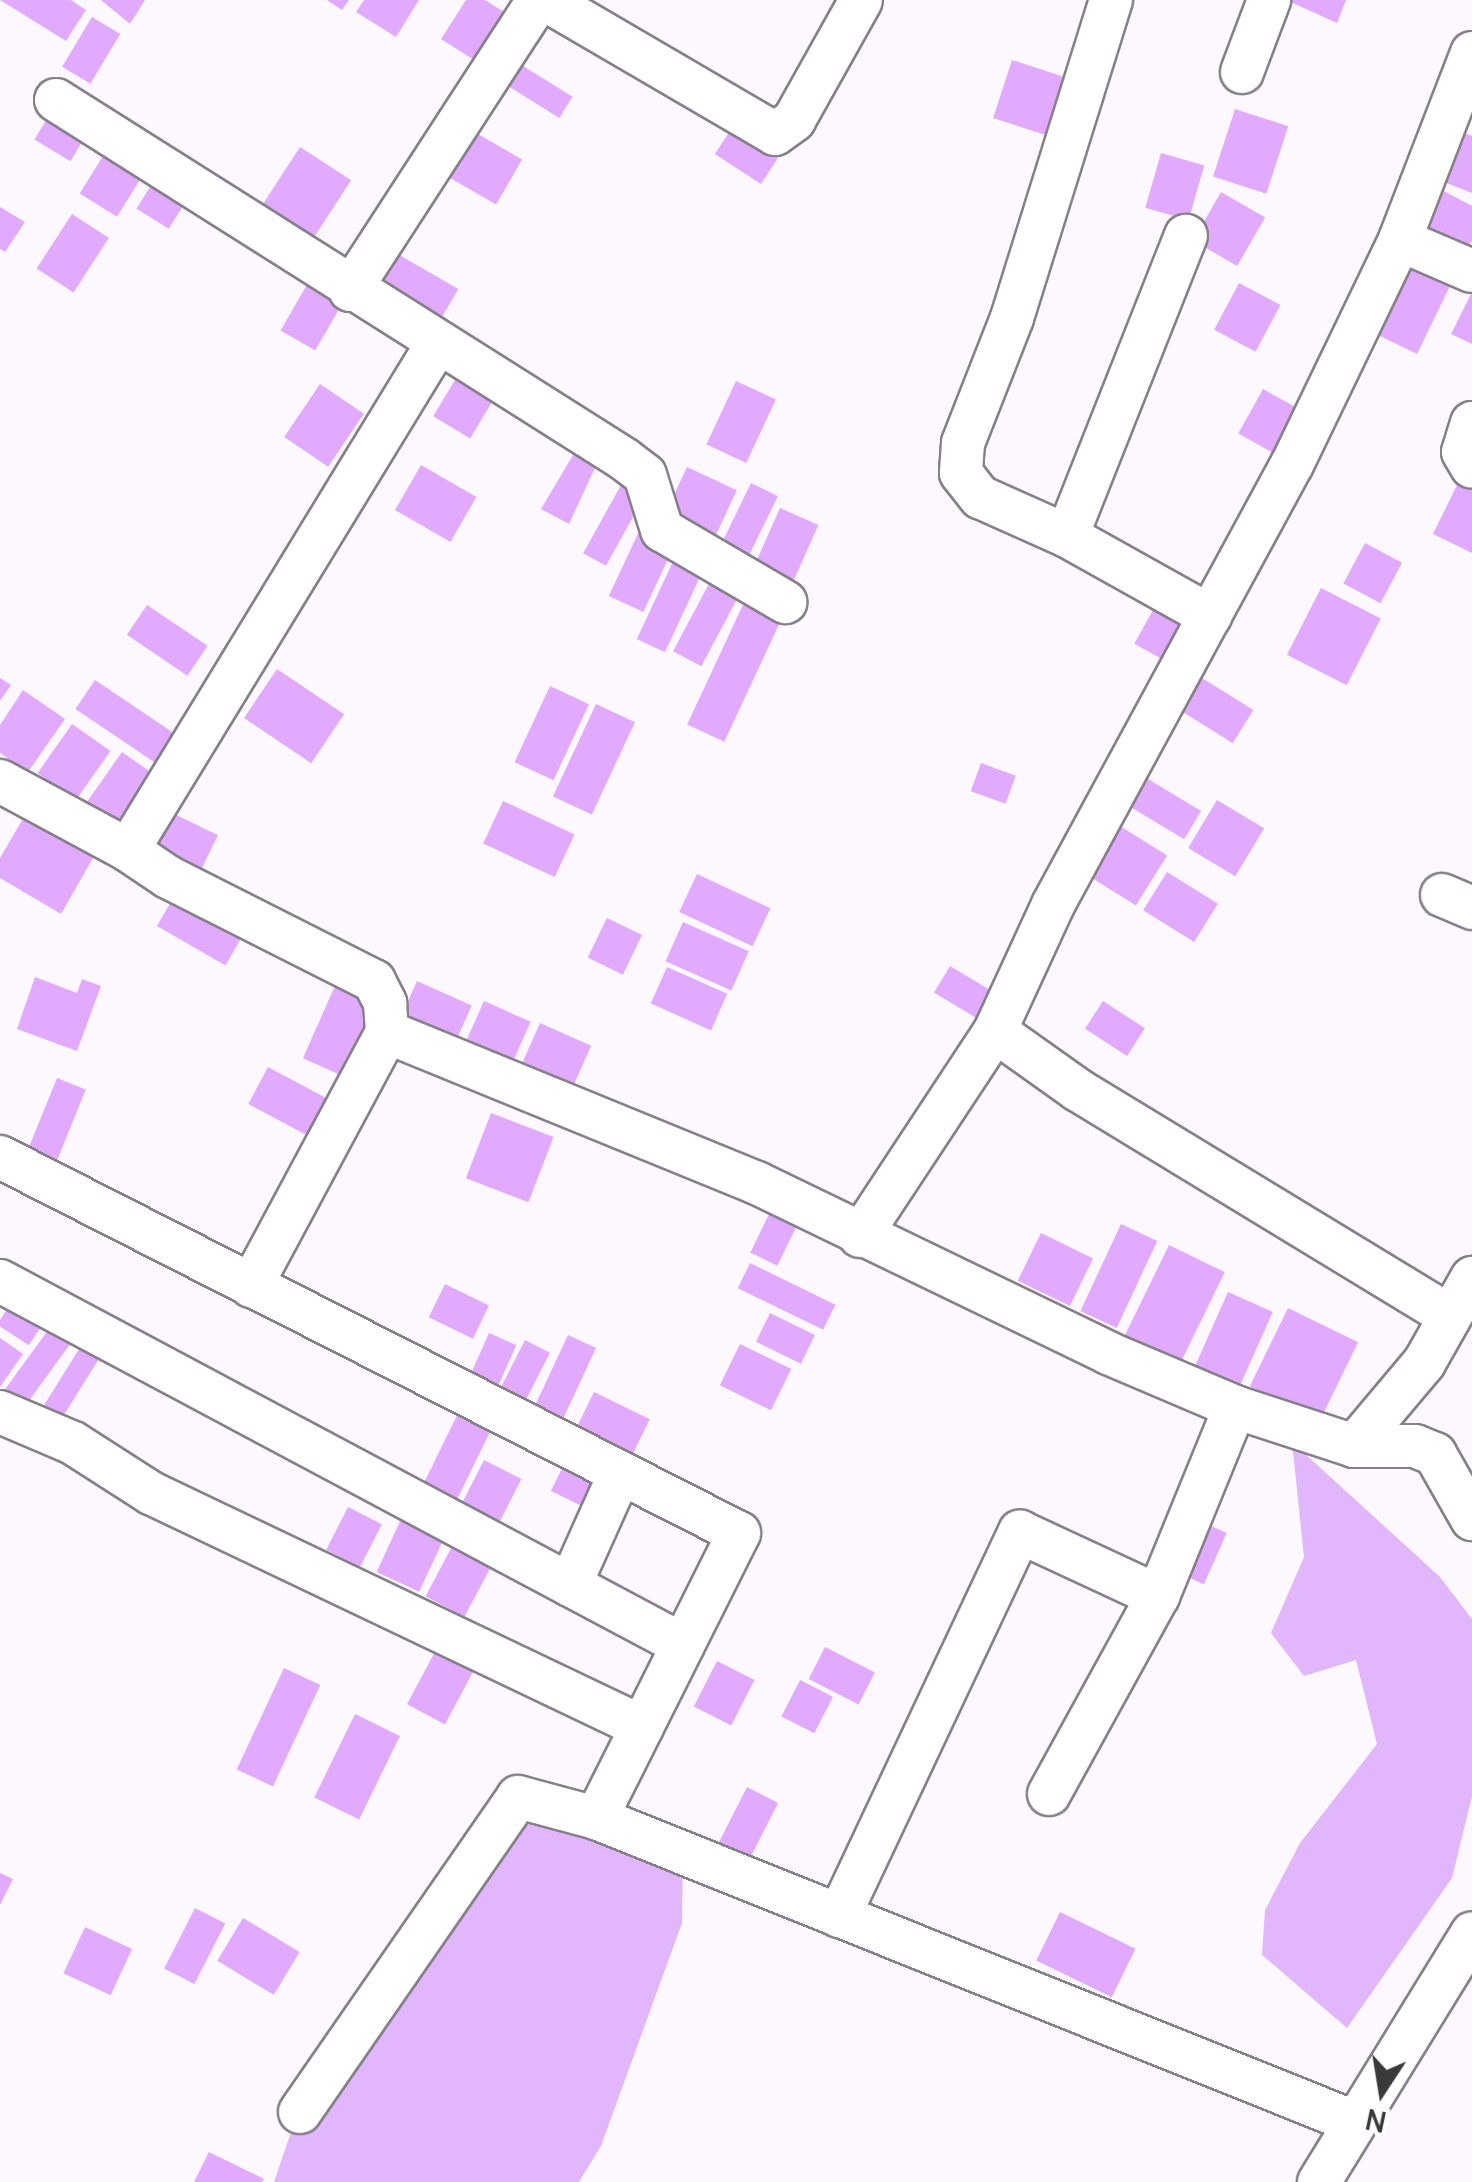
<!DOCTYPE html>
<html>
<head>
<meta charset="utf-8">
<style>
	body { margin:0 }
	#map { position:relative; width:1472px; height:2182px; overflow:hidden; background:#fcf8fe; font-family:Manrope,sans-serif }
	div>[style] { position:absolute }
	[style*='--x'] { left:calc(var(--x)*1px); top:calc(var(--y)*1px); width:calc(var(--w)*1px); rotate:calc(var(--a)*1deg) }
	.water>* { inset:0; background:#e2b6fa }
	.building>* { inset:0; background:#e1aaff; transform-origin:0 0 }
	.roads { filter:drop-shadow(2px 0 #868089) drop-shadow(-2px 0 #868089) drop-shadow(0 2px #868089) drop-shadow(0 -2px #868089) }
	.minor>* { height:42px; margin:-21px; padding:0 21px; transform-origin:21px; border-radius:21px; background:#fff }
	span { translate:-50% -50%; white-space:nowrap; text-align:center; line-height:1.15; -webkit-text-stroke:9px #fff; paint-order:stroke }
	.north { position:absolute; left:1332px; top:2042px; width:100px; height:100px; -webkit-text-stroke:8px #fff; paint-order:stroke; rotate:192deg; font-size:28px; font-weight:700; line-height:40px; text-align:center; color:#3b393c }
	.north::after { content:''; display:block; margin:auto; width:35px; height:45px; background:#3b393c; clip-path:polygon(50% 0,100% 100%,50% 72%,0 100%) }
</style>
</head>
<body>
<div id="map">
	<div class="water">
		<i style="clip-path:polygon(1292px 1442px,1440px 1577px,1472px 1619px,1472px 1796px,1452px 1878px,1347px 2028px,1262px 1955px,1265px 1910px,1300px 1843px,1377px 1744px,1356px 1660px,1304px 1676px,1271px 1633px,1304px 1557px)"></i>
		<i style="clip-path:polygon(546px 1800px,683px 1840px,682px 1923px,601px 2146px,579px 2182px,274px 2182px,290px 2135px,500px 1843px)"></i>
	</div>
	<div class="building">
		<i style="clip-path:polygon(0 0,71px 0,86px 10px,66px 41px)"></i>
		<i style="clip-path:polygon(101px 0,145px 0,130px 24px)"></i>
		<i style="clip-path:polygon(327px 0,349px 0,342px 10px)"></i>
		<i style="clip-path:polygon(364px 0,419px 0,396px 37px,356px 12px)"></i>
		<i style="clip-path:polygon(466px 0,485px 0,515px 19px,485px 67px,441px 39px)"></i>
		<i style="clip-path:polygon(1286px 0,1346px 0,1337px 23px)"></i>
		<i style="left:92px;top:17px;width:33px;height:58px;rotate:31deg"></i>
		<i style="left:1012px;top:60px;width:64px;height:61px;rotate:18deg"></i>
		<i style="left:520px;top:64px;width:62px;height:25px;rotate:32deg"></i>
		<i style="left:54px;top:107px;width:42px;height:38px;rotate:31deg"></i>
		<i style="left:1235px;top:109px;width:56px;height:71px;rotate:18deg"></i>
		<i style="left:735px;top:123px;width:55px;height:37px;rotate:33deg"></i>
		<i style="left:471px;top:130px;width:59px;height:52px;rotate:30deg"></i>
		<i style="clip-path:polygon(1458px 130px,1472px 136px,1472px 193px,1439px 180px)"></i>
		<i style="left:113px;top:140px;width:44px;height:63px;rotate:32deg"></i>
		<i style="left:300px;top:147px;width:61px;height:80px;rotate:33deg"></i>
		<i style="left:1161px;top:153px;width:45px;height:57px;rotate:16deg"></i>
		<i style="left:155px;top:179px;width:38px;height:35px;rotate:32deg"></i>
		<i style="clip-path:polygon(1440px 189px,1472px 206px,1472px 240px,1463px 258px,1417px 234px)"></i>
		<i style="left:1221px;top:192px;width:51px;height:56px;rotate:30deg"></i>
		<i style="clip-path:polygon(0 207px,25px 222px,5px 252px,0 249px)"></i>
		<i style="left:72px;top:214px;width:44px;height:65px;rotate:33deg"></i>
		<i style="clip-path:polygon(1415px 248px,1454px 278px,1417px 354px,1376px 334px)"></i>
		<i style="left:389px;top:249px;width:80px;height:44px;rotate:30deg"></i>
		<i style="left:312px;top:276px;width:40px;height:63px;rotate:30deg"></i>
		<i style="left:1239px;top:283px;width:47px;height:53px;rotate:28deg"></i>
		<i style="clip-path:polygon(1472px 292px,1472px 344px,1451px 334px)"></i>
		<i style="left:461px;top:370px;width:43px;height:54px;rotate:31deg"></i>
		<i style="left:736px;top:381px;width:44px;height:70px;rotate:25deg"></i>
		<i style="left:320px;top:384px;width:53px;height:64px;rotate:34deg"></i>
		<i style="left:1263px;top:389px;width:49px;height:51px;rotate:29deg"></i>
		<i style="clip-path:polygon(579px 445px,600px 457px,569px 524px,541px 509px)"></i>
		<i style="left:421px;top:465px;width:64px;height:52px;rotate:30deg"></i>
		<i style="left:687px;top:467px;width:55px;height:63px;rotate:25deg"></i>
		<i style="clip-path:polygon(1461px 477px,1472px 482px,1472px 553px,1433px 534px)"></i>
		<i style="left:751px;top:483px;width:30px;height:77px;rotate:26deg"></i>
		<i style="left:621px;top:485px;width:26px;height:78px;rotate:29deg"></i>
		<i style="left:780px;top:508px;width:42px;height:75px;rotate:24deg"></i>
		<i style="left:641px;top:527px;width:38px;height:76px;rotate:25deg"></i>
		<i style="left:1365px;top:543px;width:42px;height:46px;rotate:28deg"></i>
		<i style="left:677px;top:553px;width:31px;height:95px;rotate:25deg"></i>
		<i style="left:712px;top:578px;width:32px;height:83px;rotate:28deg"></i>
		<i style="left:1321px;top:588px;width:67px;height:75px;rotate:27deg"></i>
		<i style="left:748px;top:594px;width:41px;height:144px;rotate:25deg"></i>
		<i style="left:1158px;top:601px;width:50px;height:49px;rotate:29deg"></i>
		<i style="left:147px;top:605px;width:73px;height:36px;rotate:34deg"></i>
		<i style="left:277px;top:669px;width:81px;height:59px;rotate:34deg"></i>
		<i style="left:1194px;top:673px;width:70px;height:39px;rotate:32deg"></i>
		<i style="clip-path:polygon(0 678px,11px 685px,0 701px)"></i>
		<i style="left:95px;top:680px;width:99px;height:35px;rotate:34deg"></i>
		<i style="left:550px;top:686px;width:43px;height:84px;rotate:25deg"></i>
		<i style="clip-path:polygon(23px 690px,65px 719px,28px 772px,0 753px,0 725px)"></i>
		<i style="left:596px;top:704px;width:43px;height:102px;rotate:25deg"></i>
		<i style="left:72px;top:724px;width:47px;height:60px;rotate:35deg"></i>
		<i style="left:122px;top:752px;width:49px;height:63px;rotate:35deg"></i>
		<i style="left:981px;top:763px;width:37px;height:30px;rotate:20deg"></i>
		<i style="left:1148px;top:779px;width:62px;height:33px;rotate:31deg"></i>
		<i style="left:1217px;top:800px;width:55px;height:56px;rotate:31deg"></i>
		<i style="left:503px;top:801px;width:79px;height:47px;rotate:25deg"></i>
		<i style="left:164px;top:809px;width:60px;height:42px;rotate:26deg"></i>
		<i style="clip-path:polygon(28px 810px,97px 851px,61px 914px,0 878px,0 858px)"></i>
		<i style="left:1112px;top:821px;width:65px;height:59px;rotate:32deg"></i>
		<i style="left:1167px;top:872px;width:60px;height:45px;rotate:32deg"></i>
		<i style="left:697px;top:874px;width:81px;height:42px;rotate:25deg"></i>
		<i style="left:176px;top:893px;width:79px;height:38px;rotate:30deg"></i>
		<i style="left:607px;top:918px;width:39px;height:44px;rotate:26deg"></i>
		<i style="left:683px;top:922px;width:72px;height:43px;rotate:24deg"></i>
		<i style="left:950px;top:966px;width:51px;height:31px;rotate:31deg"></i>
		<i style="left:667px;top:967px;width:66px;height:40px;rotate:24deg"></i>
		<i style="clip-path:polygon(35px 977px,77px 993px,82px 979px,101px 986px,77px 1051px,17px 1029px)"></i>
		<i style="left:417px;top:981px;width:60px;height:45px;rotate:24deg"></i>
		<i style="left:335px;top:986px;width:46px;height:79px;rotate:24deg"></i>
		<i style="left:484px;top:1001px;width:51px;height:53px;rotate:24deg"></i>
		<i style="left:1103px;top:1001px;width:50px;height:33px;rotate:33deg"></i>
		<i style="left:540px;top:1023px;width:56px;height:50px;rotate:24deg"></i>
		<i style="left:268px;top:1067px;width:77px;height:42px;rotate:28deg"></i>
		<i style="left:57px;top:1078px;width:31px;height:88px;rotate:22deg"></i>
		<i style="left:491px;top:1113px;width:67px;height:70px;rotate:21deg"></i>
		<i style="left:774px;top:1204px;width:30px;height:54px;rotate:26deg"></i>
		<i style="left:1121px;top:1224px;width:40px;height:96px;rotate:25deg"></i>
		<i style="left:1041px;top:1233px;width:58px;height:53px;rotate:26deg"></i>
		<i style="left:1169px;top:1245px;width:62px;height:105px;rotate:26deg"></i>
		<i style="left:750px;top:1263px;width:95px;height:28px;rotate:26deg"></i>
		<i style="left:445px;top:1284px;width:49px;height:37px;rotate:26deg"></i>
		<i style="left:1228px;top:1292px;width:49px;height:83px;rotate:24deg"></i>
		<i style="left:15px;top:1297px;width:38px;height:33px;rotate:33deg"></i>
		<i style="left:1288px;top:1308px;width:78px;height:87px;rotate:26deg"></i>
		<i style="left:770px;top:1313px;width:50px;height:32px;rotate:26deg"></i>
		<i style="left:54px;top:1322px;width:26px;height:91px;rotate:36deg"></i>
		<i style="left:489px;top:1333px;width:30px;height:53px;rotate:24deg"></i>
		<i style="left:568px;top:1335px;width:31px;height:82px;rotate:25deg"></i>
		<i style="clip-path:polygon(0 1338px,23px 1354px,0 1387px)"></i>
		<i style="left:86px;top:1338px;width:22px;height:95px;rotate:32deg"></i>
		<i style="left:525px;top:1340px;width:28px;height:62px;rotate:27deg"></i>
		<i style="left:740px;top:1344px;width:57px;height:46px;rotate:26deg"></i>
		<i style="left:594px;top:1392px;width:62px;height:40px;rotate:26deg"></i>
		<i style="left:463px;top:1403px;width:37px;height:93px;rotate:26deg"></i>
		<i style="left:568px;top:1456px;width:53px;height:39px;rotate:26deg"></i>
		<i style="left:484px;top:1460px;width:42px;height:51px;rotate:27deg"></i>
		<i style="left:348px;top:1507px;width:38px;height:48px;rotate:27deg"></i>
		<i style="left:404px;top:1513px;width:47px;height:65px;rotate:25deg"></i>
		<i style="left:1202px;top:1522px;width:27px;height:56px;rotate:24deg"></i>
		<i style="left:457px;top:1537px;width:44px;height:67px;rotate:28deg"></i>
		<i style="left:438px;top:1646px;width:43px;height:66px;rotate:28deg"></i>
		<i style="left:825px;top:1647px;width:56px;height:36px;rotate:27deg"></i>
		<i style="left:717px;top:1661px;width:42px;height:51px;rotate:27deg"></i>
		<i style="left:284px;top:1668px;width:40px;height:112px;rotate:25deg"></i>
		<i style="left:800px;top:1680px;width:37px;height:41px;rotate:27deg"></i>
		<i style="left:355px;top:1714px;width:50px;height:93px;rotate:26deg"></i>
		<i style="left:747px;top:1787px;width:35px;height:63px;rotate:27deg"></i>
		<i style="clip-path:polygon(0 1873px,13px 1879px,0 1905px)"></i>
		<i style="left:195px;top:1908px;width:34px;height:68px;rotate:27deg"></i>
		<i style="left:1060px;top:1912px;width:84px;height:54px;rotate:26deg"></i>
		<i style="left:243px;top:1918px;width:66px;height:50px;rotate:31deg"></i>
		<i style="left:85px;top:1927px;width:52px;height:51px;rotate:25deg"></i>
		<i style="clip-path:polygon(209px 2152px,264px 2179px,262px 2182px,194px 2182px)"></i>
	</div>
	<div class="roads">
		<div class="minor">
			<i style="--x:546;--y:0;--w:265;--a:30.3"></i>
			<i style="--x:775;--y:134;--w:24;--a:-36"></i>
			<i style="--x:794;--y:120;--w:137;--a:-60.8"></i>
			<i style="--x:1111;--y:0;--w:333;--a:107.3"></i>
			<i style="--x:1012;--y:318;--w:134;--a:111.4"></i>
			<i style="--x:963;--y:443;--w:30;--a:94"></i>
			<i style="--x:961;--y:473;--w:31;--a:52"></i>
			<i style="--x:980;--y:497;--w:95;--a:24.1"></i>
			<i style="--x:1067;--y:536;--w:164;--a:29.2"></i>
			<i style="--x:1472;--y:53;--w:200;--a:111.1"></i>
			<i style="--x:1400;--y:240;--w:78;--a:23.3"></i>
			<i style="--x:1242;--y:72;--w:77;--a:-69.4"></i>
			<i style="--x:56;--y:100;--w:672;--a:32.29"></i>
			<i style="--x:624;--y:459;--w:26;--a:37"></i>
			<i style="--x:645;--y:475;--w:58;--a:72.8"></i>
			<i style="--x:662;--y:530;--w:143;--a:30.3"></i>
			<i style="--x:1400;--y:240;--w:249;--a:115.7"></i>
			<i style="--x:1292;--y:464;--w:502;--a:118.46"></i>
			<i style="--x:1053;--y:905;--w:139;--a:114.7"></i>
			<i style="--x:995;--y:1031;--w:102;--a:35.4"></i>
			<i style="--x:1078;--y:1090;--w:435;--a:31.3"></i>
			<i style="--x:350;--y:290;--w:346;--a:-57"></i>
			<i style="--x:1472;--y:423;--w:30;--a:107"></i>
			<i style="--x:1463;--y:452;--w:17;--a:59"></i>
			<i style="--x:1067;--y:536;--w:323;--a:-68.4"></i>
			<i style="--x:0;--y:781;--w:145;--a:28.3"></i>
			<i style="--x:128;--y:850;--w:593;--a:-58.59"></i>
			<i style="--x:128;--y:850;--w:48;--a:34"></i>
			<i style="--x:168;--y:877;--w:231;--a:26.8"></i>
			<i style="--x:374;--y:981;--w:25;--a:63"></i>
			<i style="--x:385;--y:1003;--w:29;--a:86"></i>
			<i style="--x:387;--y:1032;--w:400;--a:22.2"></i>
			<i style="--x:757;--y:1183;--w:390;--a:25.8"></i>
			<i style="--x:1108;--y:1353;--w:138;--a:23"></i>
			<i style="--x:1235;--y:1407;--w:125;--a:18.1"></i>
			<i style="--x:1354;--y:1446;--w:109;--a:-49.9"></i>
			<i style="--x:1424;--y:1363;--w:98;--a:-60.5"></i>
			<i style="--x:1442;--y:895;--w:33;--a:23"></i>
			<i style="--x:0;--y:1157;--w:829;--a:26.97"></i>
			<i style="--x:739;--y:1533;--w:319;--a:116.6"></i>
			<i style="--x:596;--y:1818;--w:817;--a:21.85"></i>
			<i style="--x:860;--y:1236;--w:245;--a:-56.6"></i>
			<i style="--x:0;--y:1281;--w:774;--a:28.06"></i>
			<i style="--x:251;--y:1286;--w:288;--a:-61.8"></i>
			<i style="--x:0;--y:1412;--w:79;--a:23"></i>
			<i style="--x:73;--y:1443;--w:93;--a:32.7"></i>
			<i style="--x:151;--y:1493;--w:544;--a:25.48"></i>
			<i style="--x:1354;--y:1446;--w:61;--a:0"></i>
			<i style="--x:1415;--y:1446;--w:22;--a:22"></i>
			<i style="--x:1435;--y:1454;--w:75;--a:60.4"></i>
			<i style="--x:570;--y:1585;--w:123;--a:-65.9"></i>
			<i style="--x:1049;--y:1794;--w:226;--a:-61.2"></i>
			<i style="--x:1158;--y:1596;--w:204;--a:-67.8"></i>
			<i style="--x:839;--y:1916;--w:425;--a:-64.8"></i>
			<i style="--x:1020;--y:1532;--w:152;--a:24.9"></i>
			<i style="--x:300;--y:2112;--w:383;--a:-55.3"></i>
			<i style="--x:518;--y:1797;--w:81;--a:15.1"></i>
			<i style="--x:1319;--y:2182;--w:292;--a:-58.4"></i>
		</div>
	</div>
	<div class="north">N</div>
</div>
</body>
</html>
